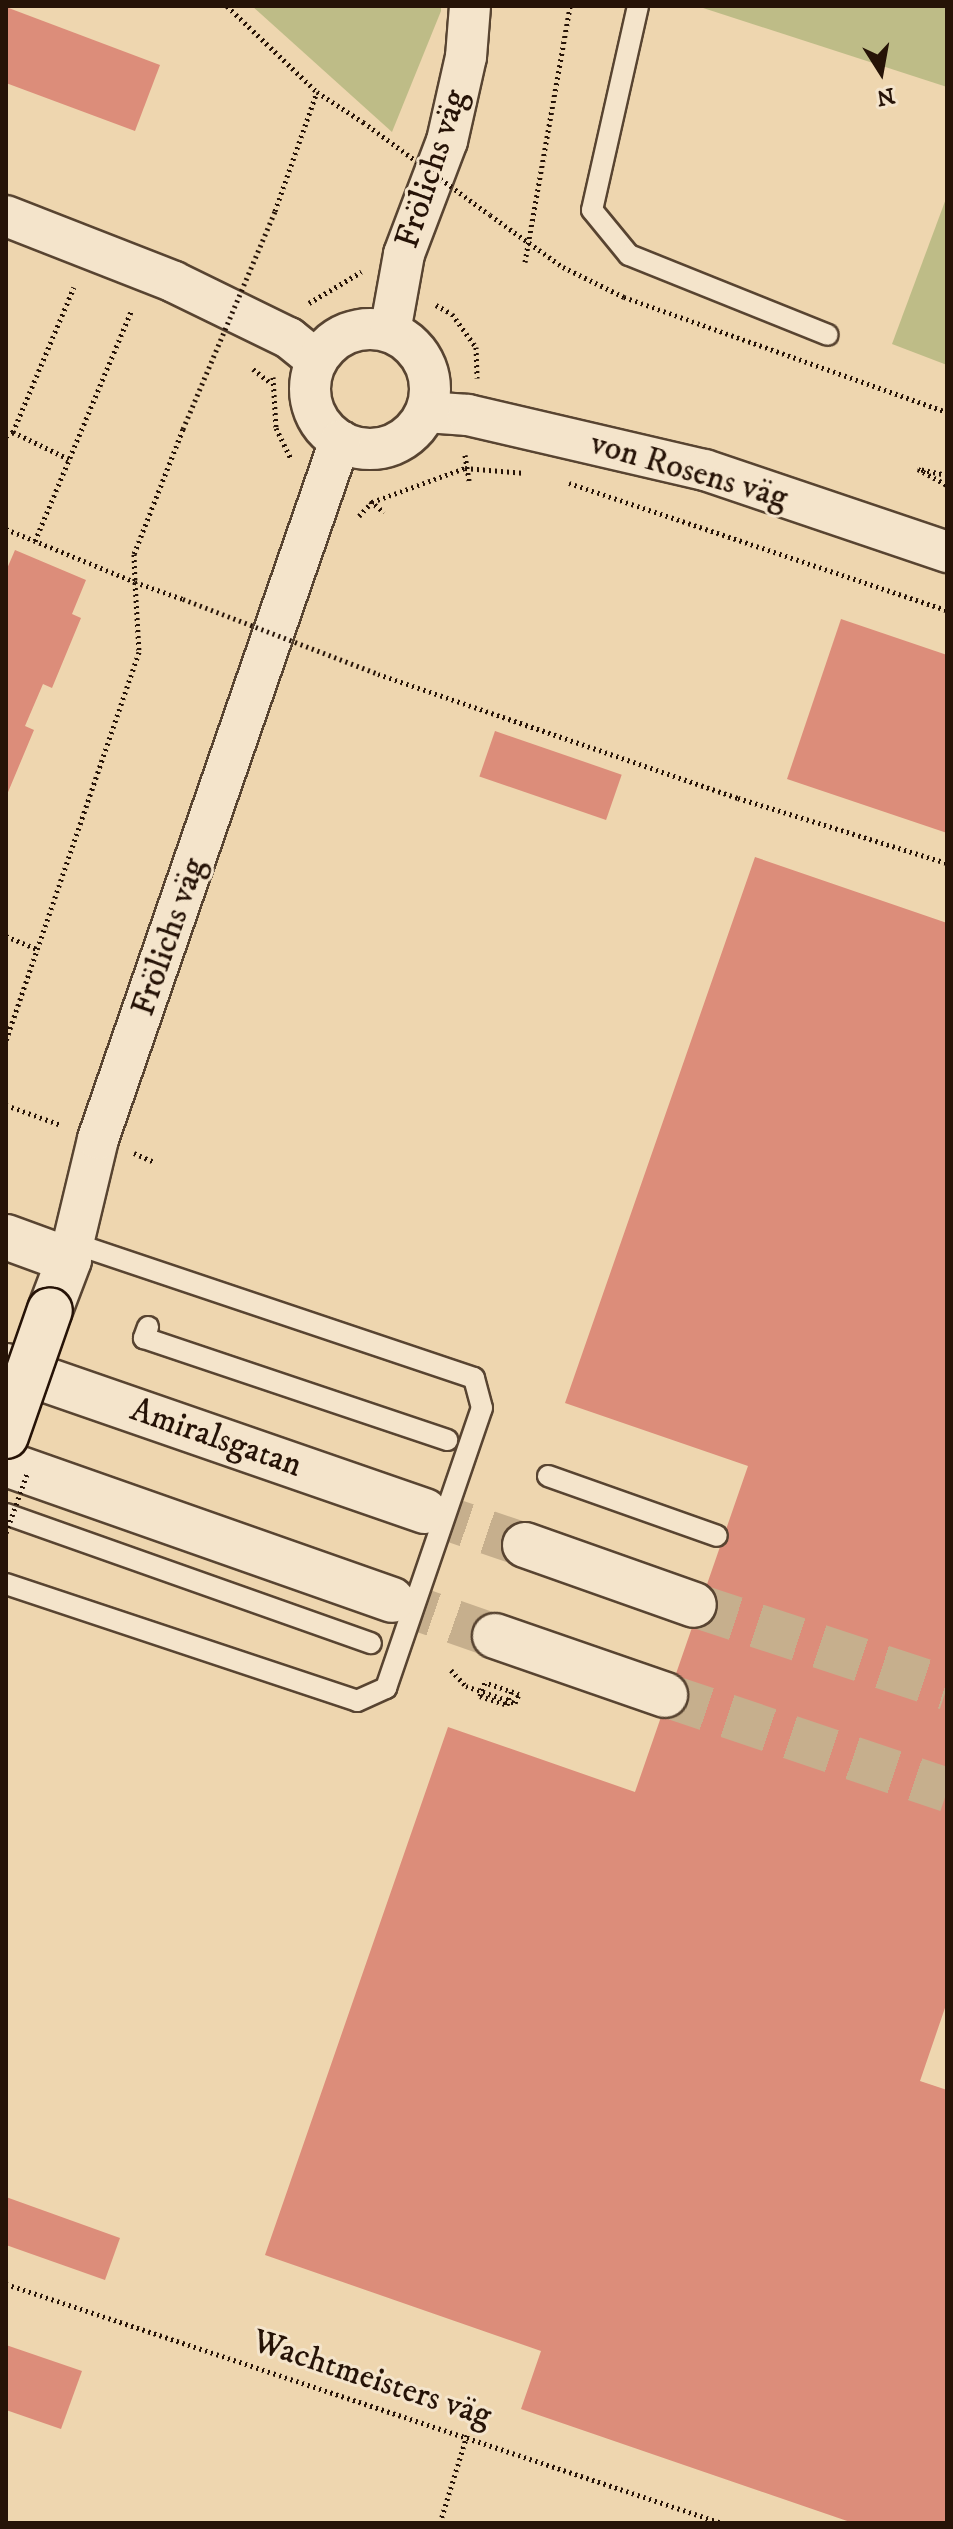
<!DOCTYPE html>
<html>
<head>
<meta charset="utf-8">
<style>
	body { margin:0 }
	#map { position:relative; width:953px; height:2529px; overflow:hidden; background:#eed6af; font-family:"IM FELL DW Pica",serif }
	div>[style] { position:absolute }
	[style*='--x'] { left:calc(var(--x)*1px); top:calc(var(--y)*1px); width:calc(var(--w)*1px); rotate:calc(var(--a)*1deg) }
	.green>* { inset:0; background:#bebc87 }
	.building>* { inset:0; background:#dc8d7a; transform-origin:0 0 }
	.secondary-tunnel>* { height:44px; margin-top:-22px; transform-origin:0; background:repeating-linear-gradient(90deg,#c6af8d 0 44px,transparent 0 66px) }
	.path>* { height:5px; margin-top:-2.5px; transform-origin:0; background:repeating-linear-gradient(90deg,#261307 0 2px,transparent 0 6px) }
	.roads { filter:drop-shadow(2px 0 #584431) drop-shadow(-2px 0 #584431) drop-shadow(0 2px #584431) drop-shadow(0 -2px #584431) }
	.lane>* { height:20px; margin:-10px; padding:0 10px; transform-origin:10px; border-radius:10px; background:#f4e4cb }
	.street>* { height:40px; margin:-20px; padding:0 20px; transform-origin:20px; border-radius:20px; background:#f4e4cb }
	.street>.ring { margin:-20px; padding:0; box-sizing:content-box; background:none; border:40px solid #f4e4cb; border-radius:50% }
	.secondary>* { height:44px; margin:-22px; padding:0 22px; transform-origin:22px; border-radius:22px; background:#f4e4cb }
	.path-bridge>* { height:5px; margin-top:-2.5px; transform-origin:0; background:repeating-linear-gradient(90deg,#261307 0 2px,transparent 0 6px) }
	.bridges { filter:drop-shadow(2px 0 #261307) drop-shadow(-2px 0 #261307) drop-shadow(0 2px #261307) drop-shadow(0 -2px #261307) }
	.secondary-bridge>* { height:44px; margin:-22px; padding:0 22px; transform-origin:22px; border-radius:22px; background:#f4e4cb }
	span { translate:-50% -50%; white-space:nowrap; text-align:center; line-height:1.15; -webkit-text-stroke:6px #f4e4cb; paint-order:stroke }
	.street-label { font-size:34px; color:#261307 }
	.frame { position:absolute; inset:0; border:8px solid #261307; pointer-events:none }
	.north { position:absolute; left:841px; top:32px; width:80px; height:80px; -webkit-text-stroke:6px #f4e4cb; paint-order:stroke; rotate:169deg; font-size:22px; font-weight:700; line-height:32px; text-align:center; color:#261307 }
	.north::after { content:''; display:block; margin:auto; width:28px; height:36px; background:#261307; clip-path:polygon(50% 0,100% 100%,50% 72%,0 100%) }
</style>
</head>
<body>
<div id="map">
	<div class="green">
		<i style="clip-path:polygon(252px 6px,441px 6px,441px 11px,392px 132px)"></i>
		<i style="clip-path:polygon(697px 6px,947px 6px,947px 87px)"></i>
		<i style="clip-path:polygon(947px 196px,947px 365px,892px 344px)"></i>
	</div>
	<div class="building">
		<i style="clip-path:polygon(6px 7px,160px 65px,135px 131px,6px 83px)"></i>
		<i style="clip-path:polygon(15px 550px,86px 580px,72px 614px,81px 618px,52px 688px,43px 684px,25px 726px,34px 730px,6px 797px,6px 571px)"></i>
		<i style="clip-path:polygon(841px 619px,947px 655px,947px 833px,787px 779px)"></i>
		<i style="left:495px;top:731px;width:134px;height:48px;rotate:19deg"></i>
		<i style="clip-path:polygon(755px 857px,947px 923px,947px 2002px,920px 2081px,947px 2090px,947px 2523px,853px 2523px,521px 2409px,541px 2351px,265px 2255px,448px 1727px,635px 1792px,748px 1466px,565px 1403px)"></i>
		<i style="clip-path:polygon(6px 2197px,120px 2238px,105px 2280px,6px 2245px)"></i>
		<i style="clip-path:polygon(6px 2345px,82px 2371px,61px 2429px,6px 2410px)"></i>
	</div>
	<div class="secondary-tunnel">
		<i style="--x:425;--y:1511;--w:106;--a:18.8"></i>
		<i style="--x:392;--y:1600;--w:109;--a:19.3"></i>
		<i style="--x:694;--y:1605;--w:266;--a:18.2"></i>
		<i style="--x:665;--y:1695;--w:298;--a:18.6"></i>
	</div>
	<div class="path">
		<i style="--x:227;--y:6;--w:124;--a:43.7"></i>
		<i style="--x:317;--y:92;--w:55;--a:33.1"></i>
		<i style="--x:275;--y:211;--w:126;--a:-70.6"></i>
		<i style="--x:490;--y:215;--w:90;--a:35.5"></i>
		<i style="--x:563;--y:267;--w:68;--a:26.2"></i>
		<i style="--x:624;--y:297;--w:343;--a:19.6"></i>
		<i style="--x:525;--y:262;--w:260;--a:-80"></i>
		<i style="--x:309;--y:303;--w:61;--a:-30.8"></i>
		<i style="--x:436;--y:305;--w:18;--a:29"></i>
		<i style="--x:452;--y:314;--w:41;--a:54"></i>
		<i style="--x:476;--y:347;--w:31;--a:88"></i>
		<i style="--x:253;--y:369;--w:23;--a:38"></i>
		<i style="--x:273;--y:377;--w:51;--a:86.6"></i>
		<i style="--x:276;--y:428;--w:34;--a:64"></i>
		<i style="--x:183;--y:429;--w:134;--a:111.4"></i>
		<i style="--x:134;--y:554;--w:28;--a:88"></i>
		<i style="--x:135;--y:582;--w:51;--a:19.5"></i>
		<i style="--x:13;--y:432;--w:62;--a:25.7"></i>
		<i style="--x:6;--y:436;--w:8;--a:-30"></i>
		<i style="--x:13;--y:432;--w:157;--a:-67.2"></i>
		<i style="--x:465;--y:455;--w:26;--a:81"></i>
		<i style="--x:947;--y:475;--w:30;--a:-168"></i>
		<i style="--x:918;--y:469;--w:33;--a:29"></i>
		<i style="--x:569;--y:483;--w:399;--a:18.6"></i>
		<i style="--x:370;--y:501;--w:18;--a:38"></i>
		<i style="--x:359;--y:516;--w:19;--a:-47"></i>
		<i style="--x:372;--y:502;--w:99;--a:-20.1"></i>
		<i style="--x:465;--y:468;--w:60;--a:4.8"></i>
		<i style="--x:6;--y:529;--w:139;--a:22.3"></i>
		<i style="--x:135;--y:582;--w:70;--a:86.7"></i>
		<i style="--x:139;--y:652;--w:411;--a:108.9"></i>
		<i style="--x:35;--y:541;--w:251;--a:-67.3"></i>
		<i style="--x:378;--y:674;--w:381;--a:19"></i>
		<i style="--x:738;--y:798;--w:219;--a:17.3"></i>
		<i style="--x:6;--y:936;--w:36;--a:23"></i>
		<i style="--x:6;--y:1105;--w:59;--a:20"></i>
		<i style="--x:134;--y:1153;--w:22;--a:24"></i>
		<i style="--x:451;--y:1670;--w:22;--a:47"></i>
		<i style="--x:466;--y:1686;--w:52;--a:19.1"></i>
		<i style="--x:515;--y:1703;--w:10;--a:-66"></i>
		<i style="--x:519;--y:1694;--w:36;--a:-161"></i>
		<i style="--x:480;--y:1696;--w:28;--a:18"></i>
		<i style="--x:6;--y:2284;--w:755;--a:18.46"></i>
		<i style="--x:440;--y:2523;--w:92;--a:-72.9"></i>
	</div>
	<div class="roads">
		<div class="lane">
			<i style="--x:638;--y:6;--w:209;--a:102.7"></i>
			<i style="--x:592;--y:210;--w:58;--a:50.6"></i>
			<i style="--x:629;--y:255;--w:214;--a:21.9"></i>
			<i style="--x:148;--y:1327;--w:12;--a:110"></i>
			<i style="--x:144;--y:1338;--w:320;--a:18.6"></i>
			<i style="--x:548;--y:1476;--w:179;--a:19.5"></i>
			<i style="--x:6;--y:1514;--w:387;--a:19.5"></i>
			<i style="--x:6;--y:1584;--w:370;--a:18.4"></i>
			<i style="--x:357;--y:1701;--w:32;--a:-24"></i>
			<i style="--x:386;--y:1688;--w:296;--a:-71.1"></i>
			<i style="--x:482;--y:1408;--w:31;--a:-105"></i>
			<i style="--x:474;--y:1378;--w:422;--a:-161.4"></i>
		</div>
		<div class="street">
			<i style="--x:6;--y:216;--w:180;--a:21.4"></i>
			<i style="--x:174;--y:282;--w:128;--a:26"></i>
			<i style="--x:289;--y:338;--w:35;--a:39"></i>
			<i class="ring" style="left:310px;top:329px;width:80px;height:80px"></i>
			<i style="--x:390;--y:332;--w:79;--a:-79.8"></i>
			<i style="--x:404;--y:254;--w:121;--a:-69.2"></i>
			<i style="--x:447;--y:141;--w:86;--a:-77.3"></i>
			<i style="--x:466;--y:57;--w:51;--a:-85.5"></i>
			<i style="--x:426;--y:412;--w:42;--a:4.1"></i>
			<i style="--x:468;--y:415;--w:243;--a:13.1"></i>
			<i style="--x:705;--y:470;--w:256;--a:18.7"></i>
			<i style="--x:69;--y:1260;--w:124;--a:-76.5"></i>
			<i style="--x:98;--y:1139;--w:739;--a:-70.88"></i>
		</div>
		<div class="secondary">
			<i style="--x:6;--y:1237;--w:67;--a:20.1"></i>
			<i style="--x:69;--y:1260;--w:53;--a:110.8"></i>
			<i style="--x:6;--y:1366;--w:443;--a:19.1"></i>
			<i style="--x:6;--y:1464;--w:409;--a:19.4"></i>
			<i style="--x:525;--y:1545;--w:179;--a:19.5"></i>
			<i style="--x:495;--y:1636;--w:180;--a:19.1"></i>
		</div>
	</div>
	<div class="path-bridge">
		<i style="--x:363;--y:122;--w:157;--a:36.2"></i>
		<i style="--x:183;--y:429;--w:237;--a:-67.1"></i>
		<i style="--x:183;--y:599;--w:209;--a:21"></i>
		<i style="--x:6;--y:1533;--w:63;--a:-70.4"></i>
		<i style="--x:480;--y:1696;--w:15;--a:-70"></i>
		<i style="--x:507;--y:1705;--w:16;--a:-72"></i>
	</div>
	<div class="bridges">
		<div class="secondary-bridge">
			<i style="--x:6;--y:1436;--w:133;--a:-70.8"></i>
		</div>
	</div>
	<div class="street-label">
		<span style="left:432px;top:169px;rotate:-72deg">Frölichs väg</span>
		<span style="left:689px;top:471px;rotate:16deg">von Rosens väg</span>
		<span style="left:169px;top:937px;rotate:-71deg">Frölichs väg</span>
		<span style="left:216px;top:1438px;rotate:19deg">Amiralsgatan</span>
		<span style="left:372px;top:2379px;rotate:18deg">Wachtmeisters väg</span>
	</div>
	<div class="frame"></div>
	<div class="north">N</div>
</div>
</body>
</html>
